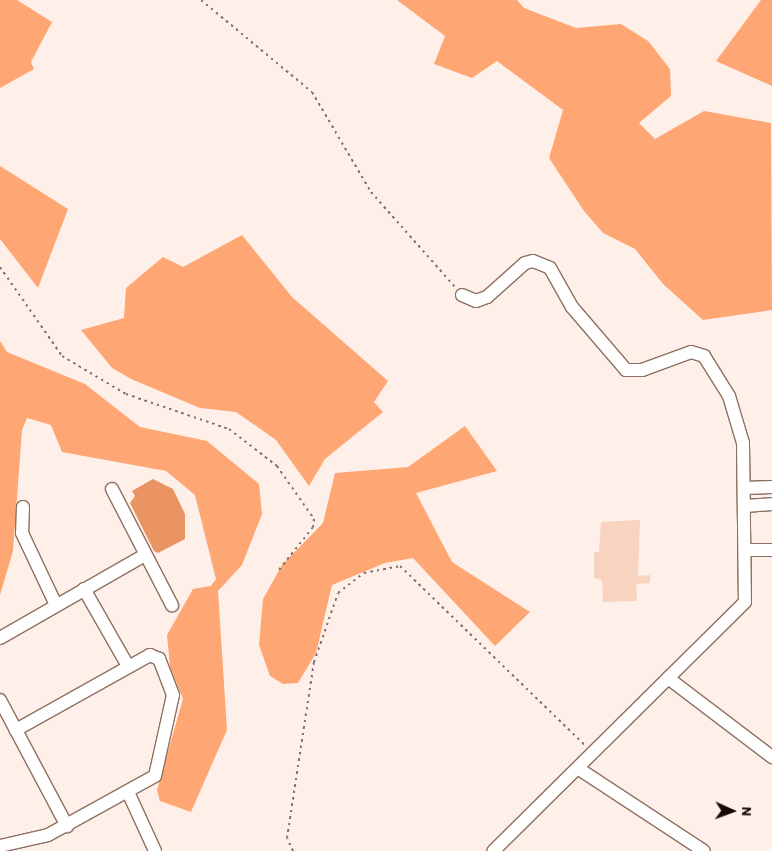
<!DOCTYPE html>
<html>
<head>
<meta charset="utf-8">
<style>
	body { margin:0 }
	#map { position:relative; width:772px; height:851px; overflow:hidden; background:#fef0e9; font-family:Barlow,sans-serif }
	div>[style] { position:absolute }
	[style*='--x'] { left:calc(var(--x)*1px); top:calc(var(--y)*1px); width:calc(var(--w)*1px); rotate:calc(var(--a)*1deg) }
	.forest>* { inset:0; background:#ffa675 }
	.water>* { inset:0; background:#ea9363 }
	.building>* { inset:0; background:#f8d3bf }
	.path>* { height:2px; margin-top:-1px; transform-origin:0; background:repeating-linear-gradient(90deg,#7f736d 0 2.5px,transparent 0 6.5px) }
	.roads { filter:drop-shadow(1px 0 #8e7060) drop-shadow(-1px 0 #8e7060) drop-shadow(0 1px #8e7060) drop-shadow(0 -1px #8e7060) }
	.minor>* { height:12px; margin:-6px; padding:0 6px; transform-origin:6px; border-radius:6px; background:#fff }
	span { translate:-50% -50%; white-space:nowrap; text-align:center; line-height:1.15; -webkit-text-stroke:5px #fef0e9; paint-order:stroke }
	.north { position:absolute; left:707px; top:786px; width:50px; height:50px; -webkit-text-stroke:4px #fef0e9; paint-order:stroke; rotate:92deg; font-size:14px; font-weight:700; line-height:20px; text-align:center; color:#140905 }
	.north::after { content:''; display:block; margin:auto; width:18px; height:22px; background:#140905; clip-path:polygon(50% 0,100% 100%,50% 72%,0 100%) }
</style>
</head>
<body>
<div id="map">
	<div class="forest">
		<i style="clip-path:polygon(0 0,17px 0,52px 22px,31px 62px,34px 69px,0 88px)"></i>
		<i style="clip-path:polygon(397px 0,517px 0,524px 8px,576px 28px,621px 24px,648px 41px,670px 69px,671px 96px,639px 123px,655px 139px,704px 111px,771px 123px,772px 310px,703px 320px,663px 284px,635px 249px,603px 233px,584px 211px,549px 158px,563px 110px,497px 61px,472px 78px,434px 64px,445px 36px)"></i>
		<i style="clip-path:polygon(761px 0,772px 0,772px 86px,716px 61px)"></i>
		<i style="clip-path:polygon(0 166px,68px 209px,38px 288px,0 239px)"></i>
		<i style="clip-path:polygon(242px 235px,292px 297px,388px 381px,374px 402px,383px 412px,325px 459px,309px 486px,276px 440px,236px 412px,200px 408px,131px 379px,112px 368px,81px 330px,124px 318px,126px 288px,163px 257px,183px 267px)"></i>
		<i style="clip-path:polygon(0 341px,7px 352px,85px 384px,140px 427px,207px 441px,259px 484px,262px 514px,242px 565px,218px 591px,227px 730px,191px 812px,160px 801px,157px 790px,183px 699px,170px 667px,167px 635px,193px 589px,211px 586px,216px 579px,195px 495px,166px 471px,62px 452px,51px 425px,27px 418px,22px 430px,13px 551px,0 595px)"></i>
		<i style="clip-path:polygon(465px 426px,497px 471px,416px 493px,452px 562px,530px 612px,495px 646px,413px 558px,385px 563px,332px 585px,316px 653px,298px 683px,283px 684px,270px 676px,259px 645px,263px 599px,282px 565px,323px 523px,335px 473px,408px 467px)"></i>
	</div>
	<div class="water">
		<i style="clip-path:polygon(153px 479px,173px 489px,185px 514px,185px 539px,158px 553px,154px 551px,130px 503px,135px 496px,132px 491px)"></i>
	</div>
	<div class="building">
		<i style="clip-path:polygon(640px 520px,638px 576px,650px 575px,650px 583px,636px 584px,637px 601px,603px 602px,602px 580px,594px 578px,594px 552px,599px 552px,601px 522px)"></i>
	</div>
	<div class="path">
		<i style="--x:201;--y:0;--w:144;--a:39.7"></i>
		<i style="--x:312;--y:92;--w:116;--a:59.5"></i>
		<i style="--x:371;--y:192;--w:127;--a:48.5"></i>
		<i style="--x:0;--y:267;--w:108;--a:55.1"></i>
		<i style="--x:62;--y:356;--w:74;--a:30.7"></i>
		<i style="--x:126;--y:394;--w:109;--a:18.8"></i>
		<i style="--x:229;--y:429;--w:61;--a:37.6"></i>
		<i style="--x:277;--y:466;--w:65;--a:55.1"></i>
		<i style="--x:314;--y:519;--w:8;--a:97"></i>
		<i style="--x:313;--y:527;--w:56;--a:128.5"></i>
		<i style="--x:293;--y:851;--w:14;--a:-115"></i>
		<i style="--x:287;--y:838;--w:178;--a:-81.3"></i>
		<i style="--x:314;--y:662;--w:73;--a:-70.8"></i>
		<i style="--x:338;--y:593;--w:33;--a:-38"></i>
		<i style="--x:364;--y:573;--w:37;--a:-11"></i>
		<i style="--x:400;--y:566;--w:259;--a:44.1"></i>
	</div>
	<div class="roads">
		<div class="minor">
			<i style="--x:462;--y:295;--w:15;--a:23"></i>
			<i style="--x:476;--y:301;--w:12;--a:-20"></i>
			<i style="--x:487;--y:297;--w:51;--a:-41.8"></i>
			<i style="--x:525;--y:263;--w:8;--a:-14"></i>
			<i style="--x:533;--y:261;--w:18;--a:22"></i>
			<i style="--x:550;--y:268;--w:45;--a:60.6"></i>
			<i style="--x:572;--y:307;--w:83;--a:49.4"></i>
			<i style="--x:626;--y:370;--w:16;--a:0"></i>
			<i style="--x:642;--y:370;--w:52;--a:-20.2"></i>
			<i style="--x:691;--y:352;--w:14;--a:17"></i>
			<i style="--x:704;--y:356;--w:47;--a:58"></i>
			<i style="--x:729;--y:396;--w:49;--a:73.4"></i>
			<i style="--x:743;--y:443;--w:159;--a:89.3"></i>
			<i style="--x:745;--y:602;--w:354;--a:135.3"></i>
			<i style="--x:744;--y:488;--w:28;--a:-2"></i>
			<i style="--x:112;--y:489;--w:131;--a:62.7"></i>
			<i style="--x:745;--y:506;--w:27;--a:-4"></i>
			<i style="--x:23;--y:507;--w:26;--a:92"></i>
			<i style="--x:22;--y:533;--w:80;--a:64.7"></i>
			<i style="--x:746;--y:550;--w:26;--a:0"></i>
			<i style="--x:84;--y:589;--w:89;--a:60.3"></i>
			<i style="--x:0;--y:638;--w:167;--a:-29.8"></i>
			<i style="--x:668;--y:678;--w:131;--a:37.2"></i>
			<i style="--x:0;--y:700;--w:143;--a:62"></i>
			<i style="--x:579;--y:769;--w:149;--a:33.3"></i>
			<i style="--x:128;--y:792;--w:65;--a:65.4"></i>
			<i style="--x:0;--y:846;--w:49;--a:-12.9"></i>
			<i style="--x:48;--y:835;--w:122;--a:-28.9"></i>
			<i style="--x:155;--y:776;--w:83;--a:-77.5"></i>
			<i style="--x:173;--y:695;--w:39;--a:-111"></i>
			<i style="--x:159;--y:659;--w:10;--a:-156"></i>
			<i style="--x:150;--y:655;--w:154;--a:150.8"></i>
		</div>
	</div>
	<div class="north">N</div>
</div>
</body>
</html>
